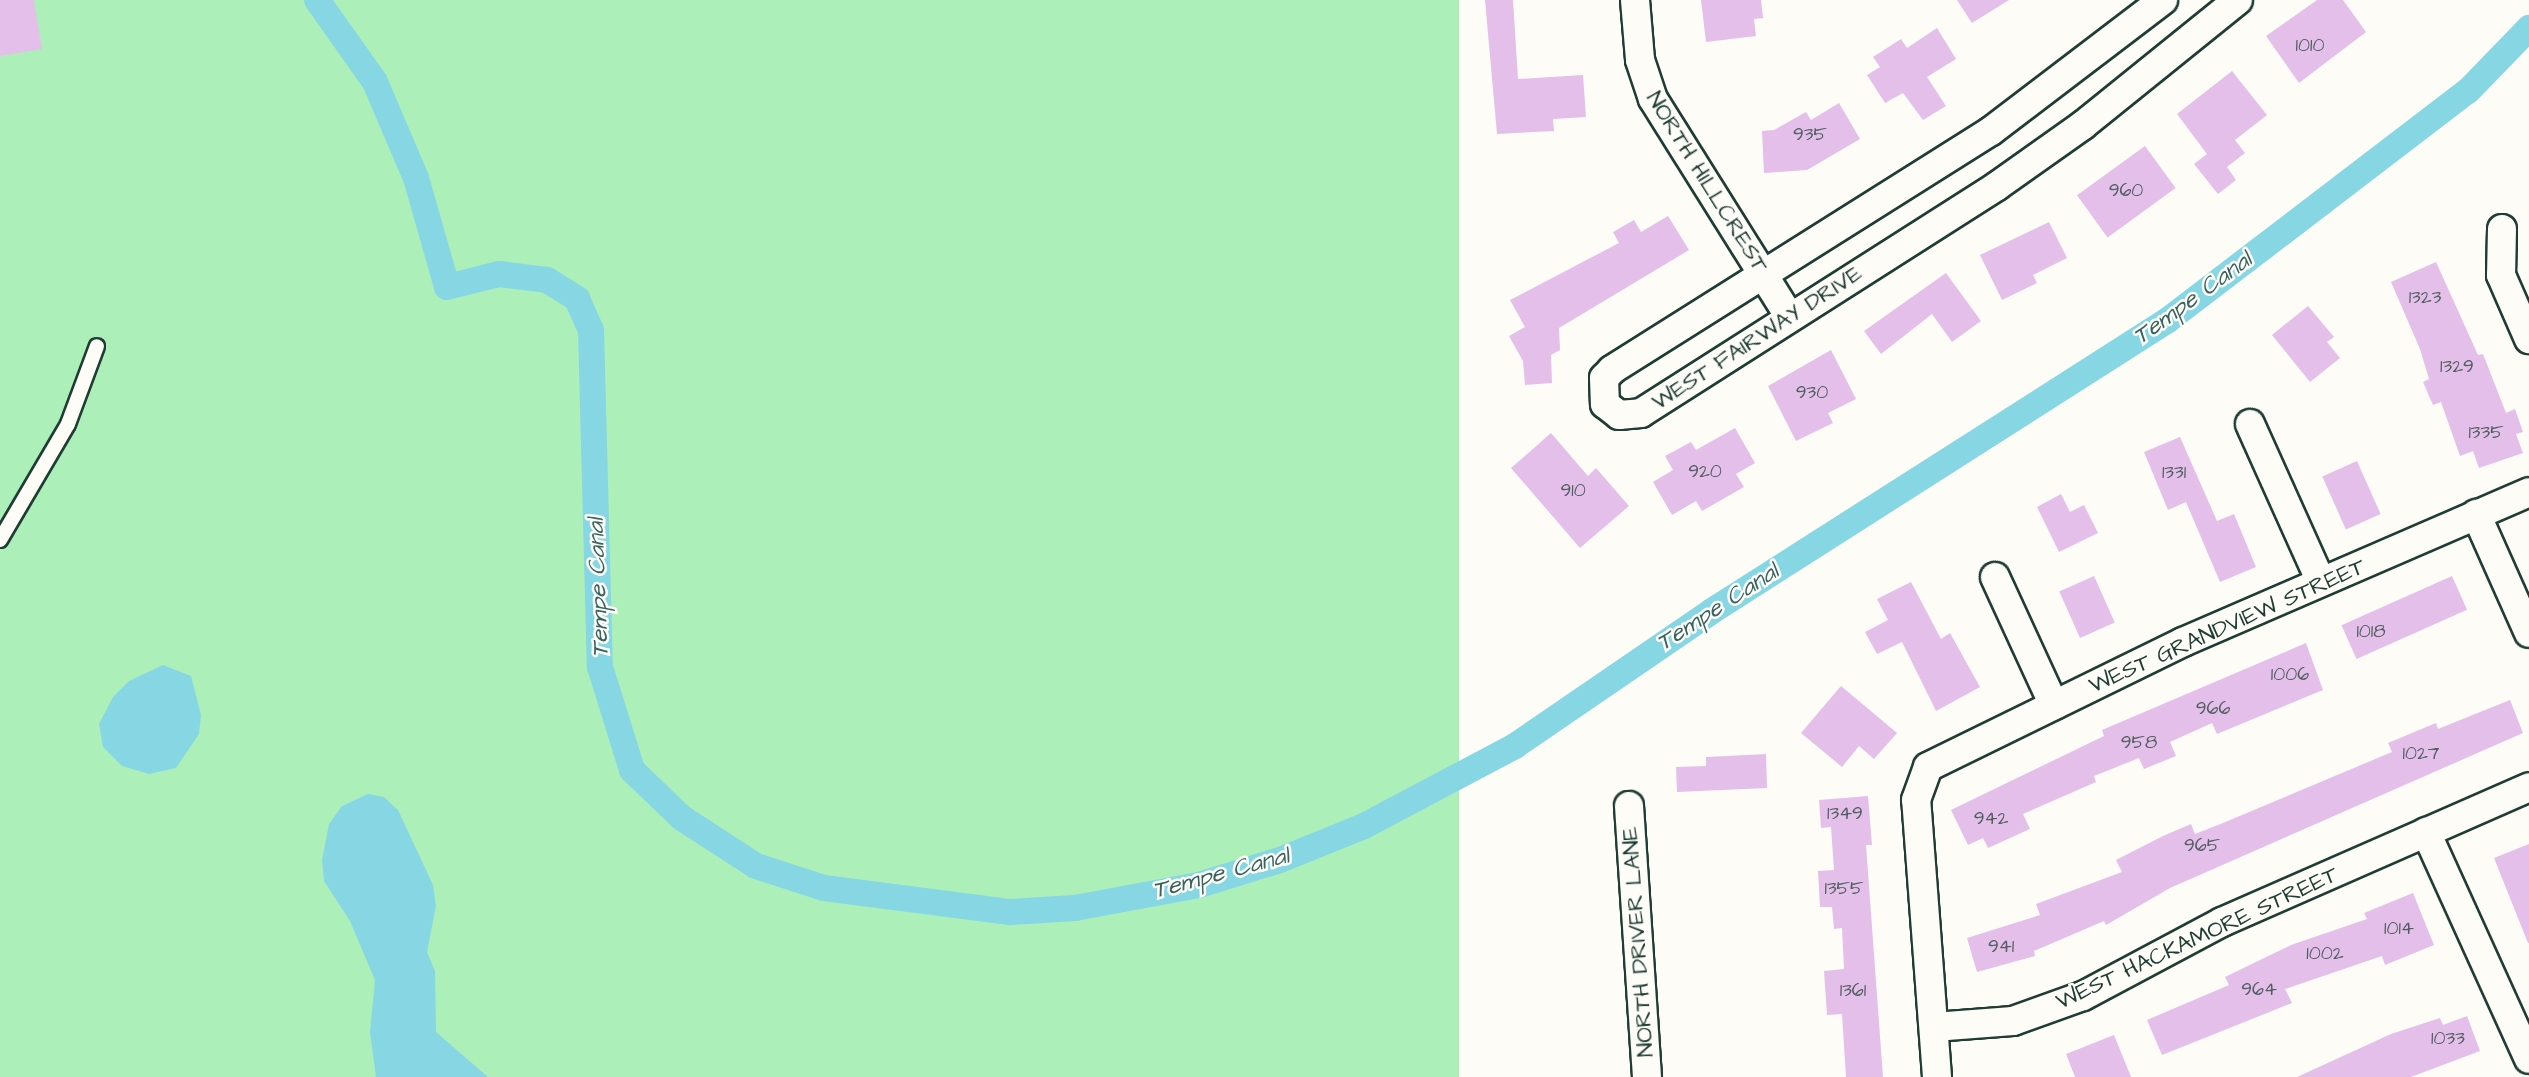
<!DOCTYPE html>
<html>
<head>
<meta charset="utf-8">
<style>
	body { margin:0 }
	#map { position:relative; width:2529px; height:1077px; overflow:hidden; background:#fdfcf7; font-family:"Architects Daughter",sans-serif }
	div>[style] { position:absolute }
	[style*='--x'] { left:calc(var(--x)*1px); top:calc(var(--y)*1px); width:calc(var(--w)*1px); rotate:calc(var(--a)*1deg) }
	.green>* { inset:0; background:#adefb8; transform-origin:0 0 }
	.water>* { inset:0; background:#87d6e4 }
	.canal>* { height:26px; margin:-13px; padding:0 13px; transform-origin:13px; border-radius:13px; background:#87d6e4 }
	.building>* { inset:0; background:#e4bfe9; transform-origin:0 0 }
	.roads { filter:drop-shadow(2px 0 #1f3d34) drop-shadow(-2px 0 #1f3d34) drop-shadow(0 2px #1f3d34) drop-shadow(0 -2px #1f3d34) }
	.service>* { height:14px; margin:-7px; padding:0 7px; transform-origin:7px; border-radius:7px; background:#fdfcf7 }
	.minor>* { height:28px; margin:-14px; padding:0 14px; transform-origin:14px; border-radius:14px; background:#fdfcf7 }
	span { translate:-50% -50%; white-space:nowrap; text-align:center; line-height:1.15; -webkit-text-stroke:5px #fdfcf7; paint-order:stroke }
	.number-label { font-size:19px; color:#505e61 }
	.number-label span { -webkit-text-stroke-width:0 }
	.street-label { font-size:23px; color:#1f3d34 }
	.water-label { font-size:24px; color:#396360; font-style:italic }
</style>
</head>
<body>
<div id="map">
	<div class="green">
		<i style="left:0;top:0;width:1459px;height:1077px"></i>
	</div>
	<div class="water">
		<i style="clip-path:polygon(163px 665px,191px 676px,201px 715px,199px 734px,176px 768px,149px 774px,122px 766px,103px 747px,99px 724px,113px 697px,129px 681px)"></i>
		<i style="clip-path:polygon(368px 794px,384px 797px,398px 810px,433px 885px,436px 906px,427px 952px,435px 971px,436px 1032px,488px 1077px,376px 1077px,370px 1032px,375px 980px,350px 921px,324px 881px,322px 860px,329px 824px,342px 806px)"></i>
	</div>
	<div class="canal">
		<i style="--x:317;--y:0;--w:100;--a:54.7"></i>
		<i style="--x:375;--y:82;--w:104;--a:66.9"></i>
		<i style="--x:416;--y:178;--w:113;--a:74.1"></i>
		<i style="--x:447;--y:287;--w:54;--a:-14"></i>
		<i style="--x:499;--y:274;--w:48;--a:7.1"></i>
		<i style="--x:547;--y:280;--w:36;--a:32"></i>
		<i style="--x:577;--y:299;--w:34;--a:66"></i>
		<i style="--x:591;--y:330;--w:337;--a:88.5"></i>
		<i style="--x:600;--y:667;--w:108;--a:72.7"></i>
		<i style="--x:632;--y:770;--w:69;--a:43.8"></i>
		<i style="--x:682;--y:818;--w:88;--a:33"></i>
		<i style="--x:756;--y:866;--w:71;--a:17.9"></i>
		<i style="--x:824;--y:888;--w:188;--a:7.4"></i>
		<i style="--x:1010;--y:912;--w:65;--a:-3.5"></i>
		<i style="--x:1075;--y:908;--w:126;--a:-10.5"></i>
		<i style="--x:1199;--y:885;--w:85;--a:-17.2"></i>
		<i style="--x:1280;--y:860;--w:91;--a:-22"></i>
		<i style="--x:1364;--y:826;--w:171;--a:-27.9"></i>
		<i style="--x:1515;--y:746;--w:239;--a:-34.4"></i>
		<i style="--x:1712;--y:611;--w:541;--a:-32.54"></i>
		<i style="--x:2168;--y:320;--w:377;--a:-37.4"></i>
		<i style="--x:2468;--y:91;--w:88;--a:-45.9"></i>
	</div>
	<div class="building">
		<i style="clip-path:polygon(0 0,34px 0,42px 49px,0 56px)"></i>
		<i style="clip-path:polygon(1485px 0,1513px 0,1518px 79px,1583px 75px,1586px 117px,1553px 119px,1554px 131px,1497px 134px)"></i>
		<i style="clip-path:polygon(1701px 0,1761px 0,1763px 18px,1754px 19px,1756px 36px,1706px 42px)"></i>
		<i style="clip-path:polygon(1957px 0,2009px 0,1972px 23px)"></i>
		<i style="clip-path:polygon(2317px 0,2343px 0,2366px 32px,2299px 83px,2266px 36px)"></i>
		<i style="clip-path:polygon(1937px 28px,1956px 59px,1927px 77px,1946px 106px,1923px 120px,1903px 93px,1885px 103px,1867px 75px,1880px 67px,1873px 57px,1901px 39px,1907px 48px)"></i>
		<i style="clip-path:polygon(2232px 71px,2267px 115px,2235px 140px,2245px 153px,2227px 167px,2236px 180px,2218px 194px,2194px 164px,2207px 154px,2177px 114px)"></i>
		<i style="clip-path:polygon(1839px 103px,1860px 139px,1807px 170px,1764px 173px,1762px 131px,1774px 130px,1806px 112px,1811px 120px)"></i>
		<i style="left:2145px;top:146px;width:52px;height:84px;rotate:54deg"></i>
		<i style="clip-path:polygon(1668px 216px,1689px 250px,1559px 328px,1560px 350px,1551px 355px,1552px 383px,1525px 385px,1523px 361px,1509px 336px,1525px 327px,1510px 300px,1619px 243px,1613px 232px,1634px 220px,1641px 232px)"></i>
		<i style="clip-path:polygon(2049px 222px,2067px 258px,2033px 275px,2037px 283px,2002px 300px,1980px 255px)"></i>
		<i style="clip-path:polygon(2436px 262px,2478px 355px,2483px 354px,2506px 413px,2515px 409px,2523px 432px,2516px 434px,2523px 453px,2479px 468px,2473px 451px,2460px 456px,2441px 402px,2433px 405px,2423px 382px,2429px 379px,2420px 349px,2391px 282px)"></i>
		<i style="clip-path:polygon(1946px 273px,1981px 321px,1952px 342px,1932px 314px,1881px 354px,1864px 331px)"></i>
		<i style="clip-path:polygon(2308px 306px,2334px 337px,2327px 342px,2340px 358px,2310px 382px,2272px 335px)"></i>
		<i style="clip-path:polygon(1831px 350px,1856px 399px,1828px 413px,1833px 423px,1796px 441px,1768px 386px)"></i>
		<i style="clip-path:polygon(1735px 428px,1755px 463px,1736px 474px,1744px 487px,1702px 511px,1696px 501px,1672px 515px,1653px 482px,1673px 470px,1665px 456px,1691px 442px,1696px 450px)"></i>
		<i style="clip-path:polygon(1551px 433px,1588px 476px,1596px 468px,1629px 506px,1580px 548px,1511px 468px)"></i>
		<i style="clip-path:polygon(2180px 437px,2217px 521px,2234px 514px,2256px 567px,2220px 582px,2186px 502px,2168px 510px,2144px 452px)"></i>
		<i style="left:2357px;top:461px;width:58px;height:38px;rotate:66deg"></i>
		<i style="clip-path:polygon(2061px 494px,2070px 512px,2084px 505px,2098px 533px,2059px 552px,2037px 507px)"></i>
		<i style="left:2094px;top:576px;width:51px;height:38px;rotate:66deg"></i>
		<i style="left:2452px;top:576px;width:37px;height:121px;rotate:66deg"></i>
		<i style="clip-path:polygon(1911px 582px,1941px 639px,1950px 633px,1980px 687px,1936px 711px,1902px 642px,1877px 654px,1865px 632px,1888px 620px,1877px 599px)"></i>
		<i style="clip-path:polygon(2306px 643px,2323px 690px,2217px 734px,2212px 723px,2170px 742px,2176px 756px,2144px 769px,2139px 758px,2094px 776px,2096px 782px,2023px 814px,2030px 829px,1988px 848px,1983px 838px,1968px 845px,1951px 810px,2104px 736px,2102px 730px)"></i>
		<i style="clip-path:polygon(1841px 686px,1897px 733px,1874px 759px,1859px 746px,1842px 767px,1801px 733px)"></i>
		<i style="clip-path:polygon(2510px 700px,2523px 733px,2170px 888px,2106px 925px,2104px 921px,2034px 951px,2035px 956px,1977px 972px,1967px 938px,2040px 915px,2036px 904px,2122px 872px,2116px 860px,2163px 836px,2191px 824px,2195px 834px,2223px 823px,2392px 752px,2388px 743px,2436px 723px,2438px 729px)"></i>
		<i style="clip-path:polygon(1766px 754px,1767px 788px,1677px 792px,1676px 767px,1706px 766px,1706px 757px)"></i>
		<i style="clip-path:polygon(1868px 796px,1872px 845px,1866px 845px,1883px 1077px,1846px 1077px,1842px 1014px,1827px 1015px,1824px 971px,1844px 969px,1842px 928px,1834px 929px,1832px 907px,1820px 907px,1818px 871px,1834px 870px,1831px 827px,1821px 828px,1819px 800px)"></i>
		<i style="clip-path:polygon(2529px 844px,2529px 943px,2528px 943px,2494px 858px)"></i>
		<i style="clip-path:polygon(2413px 893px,2434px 945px,2385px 965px,2382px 956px,2285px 989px,2292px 1003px,2162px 1055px,2147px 1020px,2229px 985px,2225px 977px,2291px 945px,2367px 919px,2364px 913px)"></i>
		<i style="clip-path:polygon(2467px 1016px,2480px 1051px,2411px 1077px,2297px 1077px,2391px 1034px,2440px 1018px,2443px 1025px)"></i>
		<i style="clip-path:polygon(2114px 1035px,2131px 1077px,2075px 1077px,2066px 1054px)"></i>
	</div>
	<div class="roads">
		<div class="service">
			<i style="--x:0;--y:540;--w:134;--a:-59.6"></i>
			<i style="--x:68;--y:424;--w:83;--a:-69.6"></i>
		</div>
		<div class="minor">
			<i style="--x:1635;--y:0;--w:60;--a:85.2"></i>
			<i style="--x:1640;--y:60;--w:41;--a:71.6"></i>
			<i style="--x:1653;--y:99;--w:257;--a:57.9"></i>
			<i style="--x:2163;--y:0;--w:216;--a:142.7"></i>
			<i style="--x:1991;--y:131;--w:448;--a:147.8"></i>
			<i style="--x:1612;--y:370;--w:11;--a:135"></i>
			<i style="--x:1604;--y:378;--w:26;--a:88"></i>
			<i style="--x:1605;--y:404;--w:18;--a:38"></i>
			<i style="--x:1619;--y:415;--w:22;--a:-5"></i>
			<i style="--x:1641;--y:413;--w:422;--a:-32.5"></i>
			<i style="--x:1997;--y:186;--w:105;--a:-35.3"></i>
			<i style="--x:2083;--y:125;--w:199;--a:-38.9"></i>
			<i style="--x:2502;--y:229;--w:46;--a:91.2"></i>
			<i style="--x:2501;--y:275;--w:70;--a:66.4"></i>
			<i style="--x:2250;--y:424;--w:173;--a:65.8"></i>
			<i style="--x:2476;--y:514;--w:130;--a:66"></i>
			<i style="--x:1995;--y:577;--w:141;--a:65.3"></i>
			<i style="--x:1629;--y:806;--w:272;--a:86.2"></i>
			<i style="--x:2426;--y:832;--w:249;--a:65.6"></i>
			<i style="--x:1934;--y:1027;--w:79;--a:-4.3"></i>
			<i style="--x:2013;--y:1021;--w:74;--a:-19.7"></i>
			<i style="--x:2083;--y:996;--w:157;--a:-28"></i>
			<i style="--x:2222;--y:922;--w:335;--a:-23.7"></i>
			<i style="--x:1937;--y:1077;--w:278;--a:-94.3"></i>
			<i style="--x:1916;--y:800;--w:35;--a:-70"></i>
			<i style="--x:1928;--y:767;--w:284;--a:-26.1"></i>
			<i style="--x:2183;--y:642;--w:377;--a:-23.4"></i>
		</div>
	</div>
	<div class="number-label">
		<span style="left:2310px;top:46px">1010</span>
		<span style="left:1810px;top:135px">935</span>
		<span style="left:2126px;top:191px">960</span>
		<span style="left:2425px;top:298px">1323</span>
		<span style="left:2457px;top:367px">1329</span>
		<span style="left:1812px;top:393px">930</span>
		<span style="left:2486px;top:433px">1335</span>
		<span style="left:1705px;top:472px">920</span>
		<span style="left:2174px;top:473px">1331</span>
		<span style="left:1573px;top:491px">910</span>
		<span style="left:2371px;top:632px">1018</span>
		<span style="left:2290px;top:675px">1006</span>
		<span style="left:2213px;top:709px">966</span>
		<span style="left:2139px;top:743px">958</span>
		<span style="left:2421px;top:754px">1027</span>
		<span style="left:1845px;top:814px">1349</span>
		<span style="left:1991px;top:819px">942</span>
		<span style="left:2202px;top:846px">965</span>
		<span style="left:1844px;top:889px">1355</span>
		<span style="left:2399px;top:929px">1014</span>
		<span style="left:2001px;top:947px">941</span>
		<span style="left:2325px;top:954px">1002</span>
		<span style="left:2259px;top:990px">964</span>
		<span style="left:1853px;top:991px">1361</span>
		<span style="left:2448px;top:1039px">1033</span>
	</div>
	<div class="street-label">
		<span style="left:1707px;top:182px;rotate:58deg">NORTH HILLCREST</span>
		<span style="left:1757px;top:338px;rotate:-33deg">WEST FAIRWAY DRIVE</span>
		<span style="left:2227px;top:626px;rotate:-24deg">WEST GRANDVIEW STREET</span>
		<span style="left:2197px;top:938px;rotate:-25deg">WEST HACKAMORE STREET</span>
		<span style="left:1638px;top:942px;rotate:-94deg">NORTH DRIVER LANE</span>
	</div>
	<div class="water-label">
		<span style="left:2193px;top:299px;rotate:-36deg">Tempe Canal</span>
		<span style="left:599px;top:588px;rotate:-92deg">Tempe Canal</span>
		<span style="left:1718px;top:608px;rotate:-33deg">Tempe Canal</span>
		<span style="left:1221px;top:874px;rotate:-15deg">Tempe Canal</span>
	</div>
</div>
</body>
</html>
